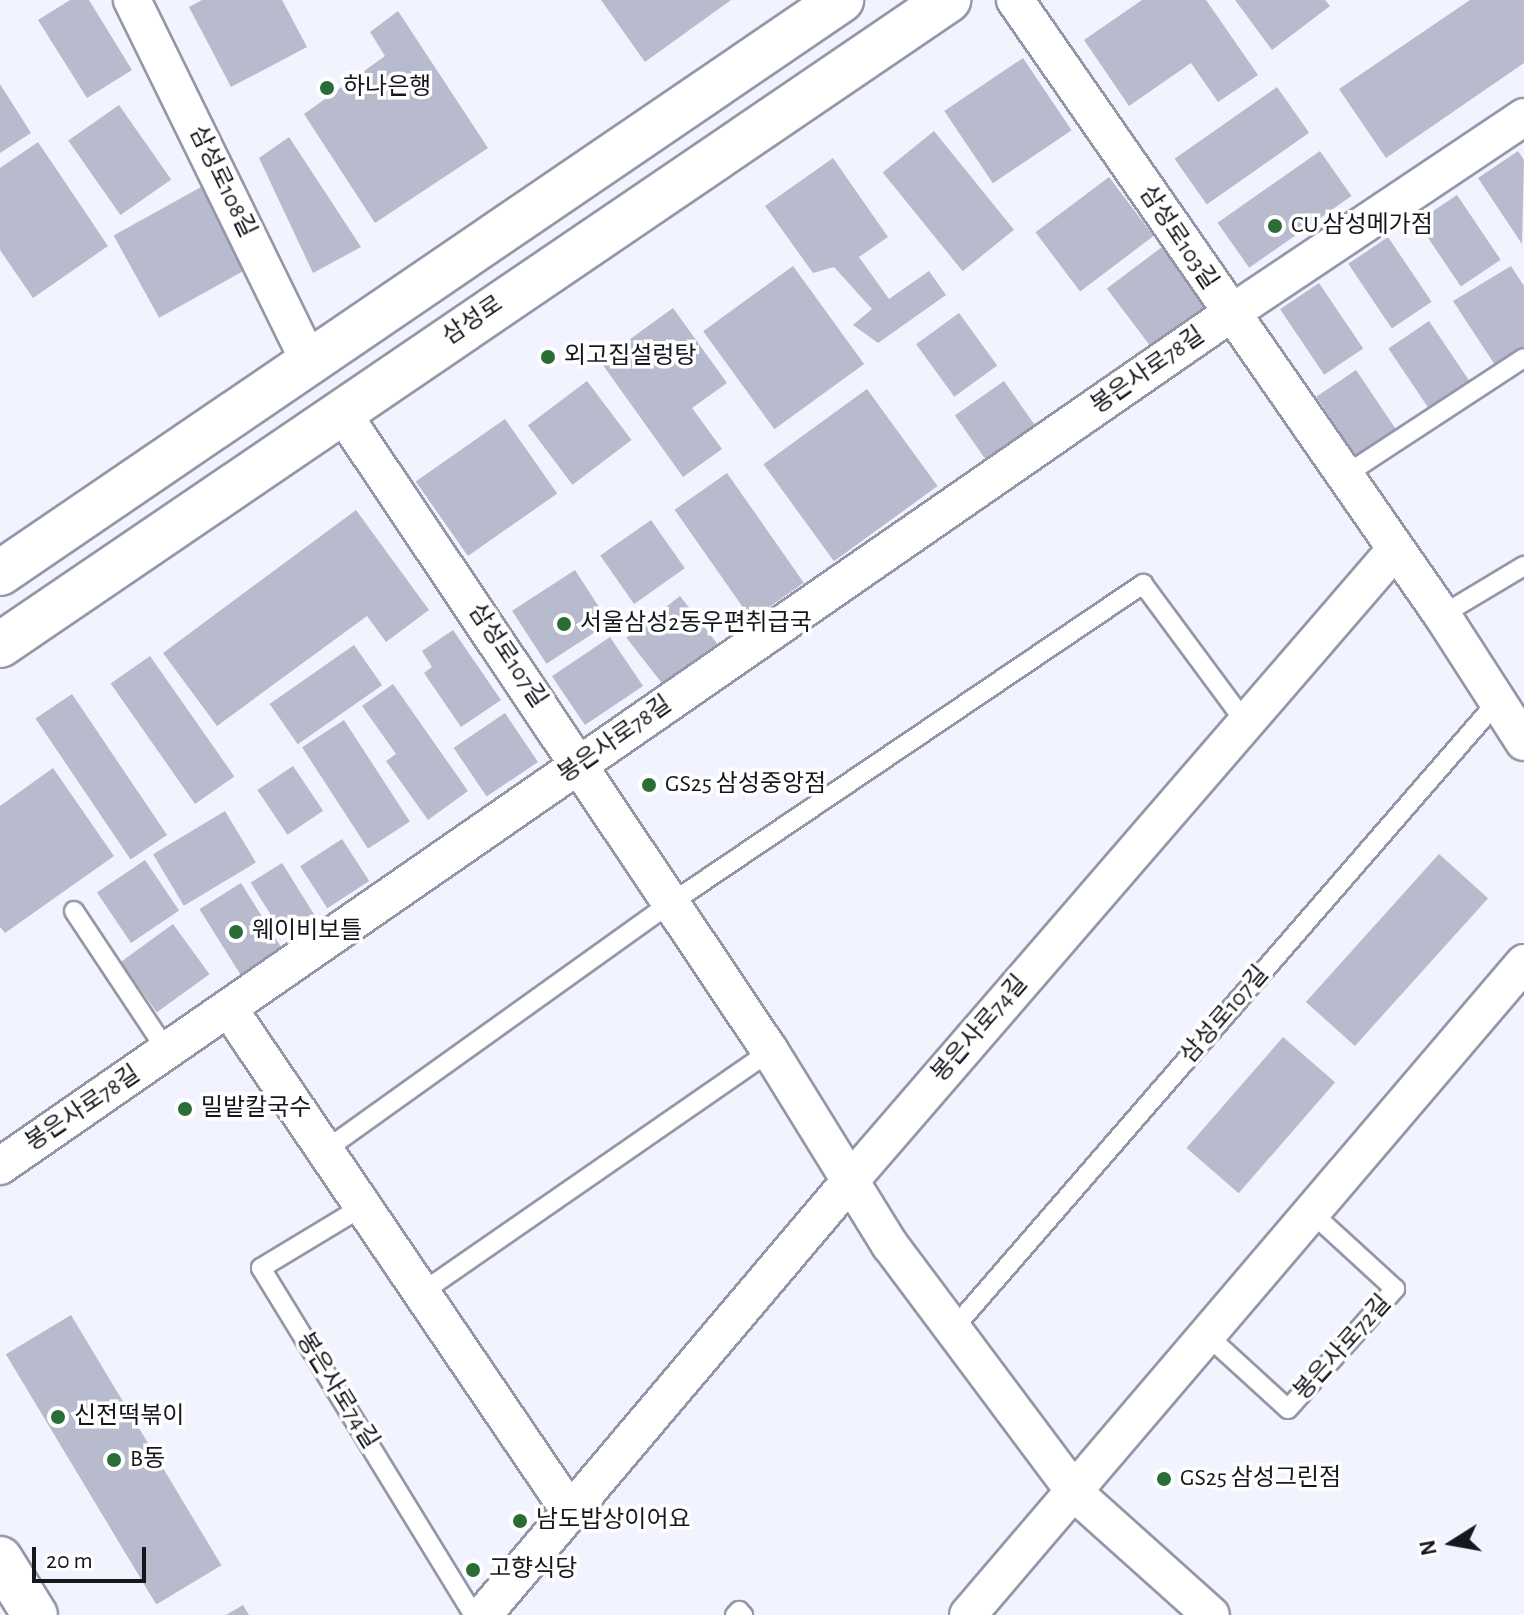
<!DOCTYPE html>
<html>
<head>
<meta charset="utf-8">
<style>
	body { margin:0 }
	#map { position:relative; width:1524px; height:1615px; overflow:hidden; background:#f1f3ff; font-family:"Alegreya Sans","Noto Sans KR",sans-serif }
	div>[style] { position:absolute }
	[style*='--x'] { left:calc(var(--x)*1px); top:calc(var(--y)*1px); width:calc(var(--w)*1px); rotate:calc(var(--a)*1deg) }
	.building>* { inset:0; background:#b8bbcd; transform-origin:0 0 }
	.roads { filter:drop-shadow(2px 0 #9497a8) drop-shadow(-2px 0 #9497a8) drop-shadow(0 2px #9497a8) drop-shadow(0 -2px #9497a8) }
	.service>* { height:18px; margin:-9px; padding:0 9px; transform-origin:9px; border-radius:9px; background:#fff }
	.minor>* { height:36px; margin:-18px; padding:0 18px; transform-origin:18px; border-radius:18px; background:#fff }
	.secondary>* { height:44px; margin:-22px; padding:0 22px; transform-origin:22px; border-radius:22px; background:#fff }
	.dots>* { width:22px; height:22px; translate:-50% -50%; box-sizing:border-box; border:4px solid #fff; border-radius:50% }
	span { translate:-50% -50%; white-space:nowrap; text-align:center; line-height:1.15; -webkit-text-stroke:7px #fff; paint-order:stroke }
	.poi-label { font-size:24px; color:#16171d }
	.left { translate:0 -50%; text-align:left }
	.street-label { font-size:24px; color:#16171d }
	.north { position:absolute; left:1412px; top:1503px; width:80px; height:80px; -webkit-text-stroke:6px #fff; paint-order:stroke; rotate:259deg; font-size:22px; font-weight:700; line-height:32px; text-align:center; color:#16171d }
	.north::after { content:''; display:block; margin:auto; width:28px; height:36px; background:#16171d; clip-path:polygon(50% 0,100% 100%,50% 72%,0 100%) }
	.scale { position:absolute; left:32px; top:1547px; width:114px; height:36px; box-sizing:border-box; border:4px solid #16171d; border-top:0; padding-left:10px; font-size:24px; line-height:28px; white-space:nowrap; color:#16171d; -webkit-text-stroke:6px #fff; paint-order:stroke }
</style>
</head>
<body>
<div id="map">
	<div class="building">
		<i style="clip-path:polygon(70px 0,89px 0,132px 70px,87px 98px,38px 20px)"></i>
		<i style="clip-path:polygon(202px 0,282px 0,307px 47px,231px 87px,189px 7px)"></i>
		<i style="clip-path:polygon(601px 0,731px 0,645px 62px)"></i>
		<i style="clip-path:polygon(1142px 0,1206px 0,1258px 75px,1218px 102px,1191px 63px,1129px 106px,1084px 40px)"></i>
		<i style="clip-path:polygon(1235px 0,1325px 0,1330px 6px,1272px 50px)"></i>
		<i style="clip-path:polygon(1470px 0,1524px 0,1524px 63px,1386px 158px,1339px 89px)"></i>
		<i style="clip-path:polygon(398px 11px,488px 148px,375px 223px,304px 114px,385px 56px,370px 32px)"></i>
		<i style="left:1023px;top:58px;width:87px;height:95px;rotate:56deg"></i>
		<i style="clip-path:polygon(0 84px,31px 133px,0 153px)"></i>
		<i style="left:1277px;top:87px;width:56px;height:125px;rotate:55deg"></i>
		<i style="left:119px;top:105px;width:91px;height:62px;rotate:55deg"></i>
		<i style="left:934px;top:131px;width:127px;height:66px;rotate:51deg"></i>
		<i style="clip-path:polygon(289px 137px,361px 247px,313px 273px,259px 158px)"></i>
		<i style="clip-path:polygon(38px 142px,108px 246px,33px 298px,0 250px,0 168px)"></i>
		<i style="left:1320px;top:151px;width:55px;height:125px;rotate:55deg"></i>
		<i style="clip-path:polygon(1518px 151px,1524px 160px,1522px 244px,1478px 178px)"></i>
		<i style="clip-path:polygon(833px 158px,888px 237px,859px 257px,889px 299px,929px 271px,946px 295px,878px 343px,853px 325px,872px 309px,834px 267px,813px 273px,765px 206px)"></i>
		<i style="left:1109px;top:177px;width:74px;height:92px;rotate:53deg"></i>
		<i style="left:201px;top:187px;width:94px;height:100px;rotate:61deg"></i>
		<i style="left:1457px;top:195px;width:78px;height:48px;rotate:56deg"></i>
		<i style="left:1388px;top:237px;width:78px;height:48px;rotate:56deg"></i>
		<i style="left:1162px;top:247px;width:77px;height:69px;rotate:53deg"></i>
		<i style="left:793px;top:266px;width:121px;height:111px;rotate:54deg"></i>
		<i style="clip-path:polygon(1511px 266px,1524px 286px,1524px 351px,1497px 368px,1453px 301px)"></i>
		<i style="left:1319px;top:283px;width:79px;height:47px;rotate:56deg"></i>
		<i style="clip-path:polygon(673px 308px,727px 383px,692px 408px,722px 449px,683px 477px,600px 361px)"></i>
		<i style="left:959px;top:313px;width:65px;height:53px;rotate:54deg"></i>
		<i style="left:1429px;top:321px;width:79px;height:49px;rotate:56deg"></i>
		<i style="left:1356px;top:370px;width:78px;height:48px;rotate:56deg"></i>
		<i style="left:587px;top:381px;width:74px;height:74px;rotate:53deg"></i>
		<i style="left:1004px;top:381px;width:58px;height:60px;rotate:55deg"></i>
		<i style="left:867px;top:389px;width:120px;height:128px;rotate:54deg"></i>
		<i style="left:505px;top:419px;width:91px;height:109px;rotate:55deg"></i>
		<i style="left:727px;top:473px;width:134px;height:64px;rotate:55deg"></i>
		<i style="clip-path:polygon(356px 510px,429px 610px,386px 642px,367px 616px,217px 726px,163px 653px)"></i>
		<i style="left:651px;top:520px;width:59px;height:62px;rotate:55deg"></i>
		<i style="left:575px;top:570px;width:63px;height:75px;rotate:57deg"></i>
		<i style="left:680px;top:596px;width:65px;height:68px;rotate:52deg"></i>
		<i style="clip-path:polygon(453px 630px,501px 700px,461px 727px,424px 673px,432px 667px,422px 651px)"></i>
		<i style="left:610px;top:637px;width:59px;height:70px;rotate:56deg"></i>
		<i style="left:354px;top:645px;width:49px;height:103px;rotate:55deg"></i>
		<i style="left:150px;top:656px;width:147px;height:48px;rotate:55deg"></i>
		<i style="clip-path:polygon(393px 684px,468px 791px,428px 820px,386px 761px,396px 754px,362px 706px)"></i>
		<i style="left:72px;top:694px;width:170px;height:44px;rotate:56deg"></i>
		<i style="left:505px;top:713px;width:59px;height:62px;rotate:56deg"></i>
		<i style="left:344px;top:720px;width:121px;height:50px;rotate:57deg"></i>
		<i style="left:293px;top:766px;width:54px;height:43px;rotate:56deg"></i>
		<i style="clip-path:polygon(53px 768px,114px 856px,5px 933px,0 927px,0 806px)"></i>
		<i style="left:225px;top:811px;width:60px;height:84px;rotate:59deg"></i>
		<i style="left:342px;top:839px;width:50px;height:50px;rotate:57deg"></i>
		<i style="left:1439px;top:854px;width:66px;height:199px;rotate:42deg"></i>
		<i style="left:145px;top:860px;width:61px;height:58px;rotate:56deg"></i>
		<i style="left:282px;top:863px;width:62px;height:37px;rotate:58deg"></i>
		<i style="left:241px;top:883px;width:79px;height:49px;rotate:58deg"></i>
		<i style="left:173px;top:924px;width:62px;height:65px;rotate:54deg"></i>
		<i style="left:1283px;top:1037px;width:69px;height:147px;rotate:41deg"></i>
		<i style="left:71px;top:1315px;width:292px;height:76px;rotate:59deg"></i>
		<i style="clip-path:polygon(243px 1605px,249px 1615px,226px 1615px)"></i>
	</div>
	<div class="roads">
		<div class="service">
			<i style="--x:1342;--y:477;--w:217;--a:-33.2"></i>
			<i style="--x:1442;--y:615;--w:96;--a:-30.9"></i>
			<i style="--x:74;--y:911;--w:168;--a:56.4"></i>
			<i style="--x:324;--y:1151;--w:427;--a:-35.6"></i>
			<i style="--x:671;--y:903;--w:570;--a:-34.05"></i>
			<i style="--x:1143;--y:584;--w:172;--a:53.5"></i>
			<i style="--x:362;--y:1207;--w:118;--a:148.9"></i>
			<i style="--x:261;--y:1268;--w:407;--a:58.5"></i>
			<i style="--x:421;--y:1293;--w:425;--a:-34.7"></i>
			<i style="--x:953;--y:1329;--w:830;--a:-49.05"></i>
			<i style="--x:1208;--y:1336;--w:108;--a:42.4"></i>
			<i style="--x:1288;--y:1409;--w:161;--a:-48.3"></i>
			<i style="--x:1395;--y:1289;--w:113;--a:-137.5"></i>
			<i style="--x:735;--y:1615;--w:6;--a:-45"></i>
			<i style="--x:739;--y:1611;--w:6;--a:45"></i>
		</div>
		<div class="minor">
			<i style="--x:132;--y:0;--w:407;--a:63.9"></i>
			<i style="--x:1015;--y:0;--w:749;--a:55.23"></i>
			<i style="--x:1442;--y:615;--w:151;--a:57.2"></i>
			<i style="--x:341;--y:411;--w:770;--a:56.17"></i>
			<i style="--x:770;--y:1051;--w:228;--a:58.3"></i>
			<i style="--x:890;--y:1245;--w:311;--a:53.2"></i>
			<i style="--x:1076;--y:1494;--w:181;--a:41.9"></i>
			<i style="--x:229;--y:1009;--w:609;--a:55.84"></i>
			<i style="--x:0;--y:1166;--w:1496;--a:-34.71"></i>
			<i style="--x:1230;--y:314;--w:354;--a:-33.8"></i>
			<i style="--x:483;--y:1615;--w:568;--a:-49.78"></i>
			<i style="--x:850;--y:1181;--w:834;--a:-49.18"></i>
			<i style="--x:968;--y:1615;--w:857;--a:-49.54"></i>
		</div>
		<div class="secondary">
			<i style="--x:0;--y:573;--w:1018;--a:-34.27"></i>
			<i style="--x:0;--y:645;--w:1147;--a:-34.23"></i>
			<i style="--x:0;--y:1559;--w:66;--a:58"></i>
		</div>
	</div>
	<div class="dots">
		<i style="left:327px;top:88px;background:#2b6d37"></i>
		<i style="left:1275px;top:226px;background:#2b6d37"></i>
		<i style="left:548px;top:357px;background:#2b6d37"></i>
		<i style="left:564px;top:624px;background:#2b6d37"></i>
		<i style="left:649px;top:785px;background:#2b6d37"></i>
		<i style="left:236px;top:932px;background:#2b6d37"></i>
		<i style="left:185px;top:1109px;background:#2b6d37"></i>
		<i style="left:58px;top:1417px;background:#2b6d37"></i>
		<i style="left:114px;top:1460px;background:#2b6d37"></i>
		<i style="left:1164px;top:1479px;background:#2b6d37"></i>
		<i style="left:520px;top:1521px;background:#2b6d37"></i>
		<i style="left:473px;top:1570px;background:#2b6d37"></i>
	</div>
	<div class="poi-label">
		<span class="left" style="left:343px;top:88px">하나은행</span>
		<span class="left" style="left:1291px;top:226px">CU 삼성메가점</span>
		<span class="left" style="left:564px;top:357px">외고집설렁탕</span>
		<span class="left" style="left:580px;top:624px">서울삼성2동우편취급국</span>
		<span class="left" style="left:665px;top:785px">GS25 삼성중앙점</span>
		<span class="left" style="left:252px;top:932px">웨이비보틀</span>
		<span class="left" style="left:201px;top:1109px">밀밭칼국수</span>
		<span class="left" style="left:74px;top:1417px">신전떡볶이</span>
		<span class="left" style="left:130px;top:1460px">B동</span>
		<span class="left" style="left:1180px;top:1479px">GS25 삼성그린점</span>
		<span class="left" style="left:536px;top:1521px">남도밥상이어요</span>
		<span class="left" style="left:489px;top:1570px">고향식당</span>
	</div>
	<div class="street-label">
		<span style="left:222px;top:182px;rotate:64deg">삼성로108길</span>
		<span style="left:1178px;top:238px;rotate:56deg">삼성로103길</span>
		<span style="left:473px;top:321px;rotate:-34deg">삼성로</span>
		<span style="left:1148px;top:371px;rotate:-35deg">봉은사로78길</span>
		<span style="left:507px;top:656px;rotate:56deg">삼성로107길</span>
		<span style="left:615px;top:740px;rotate:-35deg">봉은사로78길</span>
		<span style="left:1225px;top:1015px;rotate:-49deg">삼성로107길</span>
		<span style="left:980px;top:1029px;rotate:-49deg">봉은사로74길</span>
		<span style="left:83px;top:1109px;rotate:-34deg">봉은사로78길</span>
		<span style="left:1343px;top:1348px;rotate:-48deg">봉은사로72길</span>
		<span style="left:337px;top:1391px;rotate:58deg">봉은사로74길</span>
	</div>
	<div class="north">N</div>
	<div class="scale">20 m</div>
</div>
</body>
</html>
